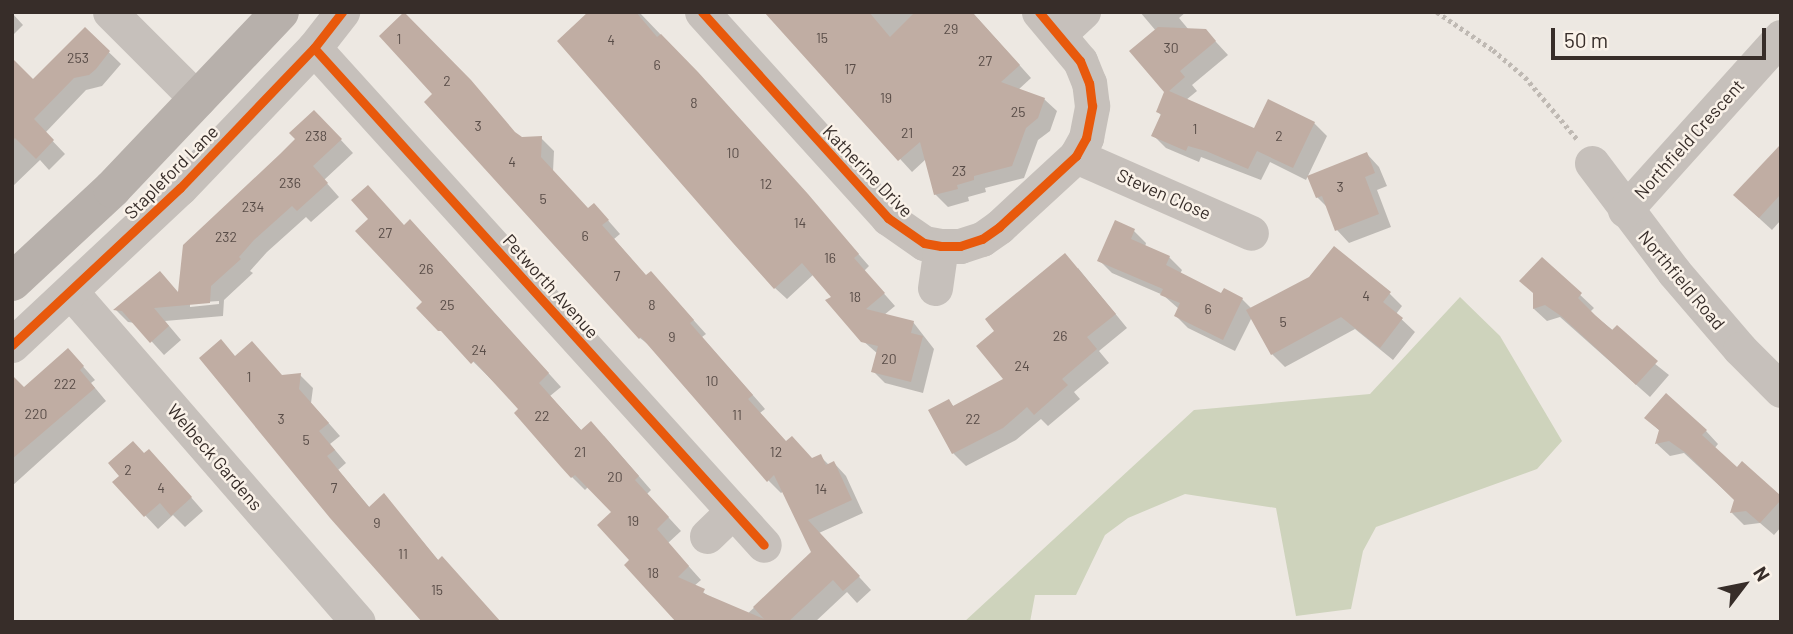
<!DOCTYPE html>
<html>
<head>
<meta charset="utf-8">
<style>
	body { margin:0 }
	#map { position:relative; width:1793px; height:634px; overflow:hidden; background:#ede8e2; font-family:Barlow,sans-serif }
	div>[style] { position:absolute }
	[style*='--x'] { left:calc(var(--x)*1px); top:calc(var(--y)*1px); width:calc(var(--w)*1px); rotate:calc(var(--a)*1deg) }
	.green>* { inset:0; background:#ced3bc }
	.shadow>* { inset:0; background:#0003 }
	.building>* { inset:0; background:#c0ada3 }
	.path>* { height:4.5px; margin-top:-2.25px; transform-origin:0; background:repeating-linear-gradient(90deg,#bfb9b3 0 3.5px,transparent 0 7px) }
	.minor>* { height:35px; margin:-17.5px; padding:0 17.5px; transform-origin:17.5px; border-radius:17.5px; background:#c6c0bb }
	.secondary>* { height:38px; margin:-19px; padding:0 19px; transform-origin:19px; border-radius:19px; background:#b7b0ab }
	.cycleway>* { height:9px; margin:-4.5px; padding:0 4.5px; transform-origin:4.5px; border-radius:4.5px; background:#e8590c }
	span { translate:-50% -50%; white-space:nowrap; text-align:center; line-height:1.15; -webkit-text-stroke:5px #faf2e9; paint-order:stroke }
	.number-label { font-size:14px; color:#594d48 }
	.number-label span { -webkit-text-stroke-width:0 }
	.street-label { font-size:18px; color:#372d29 }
	.frame { position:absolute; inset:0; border:14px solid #372d29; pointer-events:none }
	.north { position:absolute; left:1709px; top:550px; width:70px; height:70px; -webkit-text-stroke:5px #faf2e9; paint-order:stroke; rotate:58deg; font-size:19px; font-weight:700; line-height:28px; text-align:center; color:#372d29 }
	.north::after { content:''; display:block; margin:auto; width:24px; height:32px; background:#372d29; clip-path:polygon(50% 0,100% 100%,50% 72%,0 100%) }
	.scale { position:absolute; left:1551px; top:28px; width:215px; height:32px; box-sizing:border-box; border:4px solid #372d29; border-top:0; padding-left:9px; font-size:21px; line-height:24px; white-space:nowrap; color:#372d29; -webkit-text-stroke:5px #faf2e9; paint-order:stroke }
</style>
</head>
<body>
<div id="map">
	<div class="green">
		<i style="clip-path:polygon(1460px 297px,1500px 336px,1562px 441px,1537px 469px,1376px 527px,1363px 551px,1351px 609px,1296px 616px,1276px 508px,1185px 494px,1128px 518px,1105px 535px,1076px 595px,1035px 595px,1030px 622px,964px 622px,1194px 410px,1370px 394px)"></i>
	</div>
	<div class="shadow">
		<i style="clip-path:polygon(590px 12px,639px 12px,710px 86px,869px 266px,864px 271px,895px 306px,884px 315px,913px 322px,934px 349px,923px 393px,885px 383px,873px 371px,878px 354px,862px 340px,834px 297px,814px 274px,787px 299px,775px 288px)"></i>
		<i style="clip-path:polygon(766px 12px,972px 12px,1031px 78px,1018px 90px,1044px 99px,1057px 111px,1050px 131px,1038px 140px,1024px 178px,985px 188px,986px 192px,968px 197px,969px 201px,948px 207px,935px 194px,926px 159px,912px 172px)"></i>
		<i style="clip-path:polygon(1140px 12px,1186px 12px,1179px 18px,1189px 30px,1205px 30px,1228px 55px,1192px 85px,1197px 91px,1186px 100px,1255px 130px,1314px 123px,1327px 136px,1306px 180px,1270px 162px,1261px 180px,1201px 157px,1199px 162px,1166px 148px,1153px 135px,1162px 116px,1158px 112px,1166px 92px,1156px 31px)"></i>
		<i style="clip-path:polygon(12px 13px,23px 25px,12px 36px)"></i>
		<i style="clip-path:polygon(85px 29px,121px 64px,102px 86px,86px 90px,45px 133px,65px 154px,49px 170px,40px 160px,12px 187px,12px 66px,33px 82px)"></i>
		<i style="clip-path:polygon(evenodd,327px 125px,353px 153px,324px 180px,339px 197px,311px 222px,306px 217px,267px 252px,250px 271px,253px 273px,224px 300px,223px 316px,165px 321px,181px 340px,164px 355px,135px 323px,128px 322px,116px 310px,180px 294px,327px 125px,219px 301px,219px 304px,190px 307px,190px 303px,219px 301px)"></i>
		<i style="clip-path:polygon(541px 138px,554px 151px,553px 172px,588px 210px,606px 218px,620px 234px,614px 239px,647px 277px,663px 286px,706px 334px,702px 337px,765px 409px,760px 413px,787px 443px,813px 460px,820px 456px,829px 465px,834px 463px,846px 476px,863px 513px,819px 533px,871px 590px,857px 603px,847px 592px,815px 622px,677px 622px,632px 560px,613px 512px,589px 486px,585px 490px,572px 477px,516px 413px,521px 409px,419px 308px,425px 302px,405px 227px,423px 234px,561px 387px,550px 396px,582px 431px,604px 436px,651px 490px,647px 494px,681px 531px,668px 543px,701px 580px,694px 586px,713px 599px,745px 616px,813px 553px,784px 491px,781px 493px,769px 481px,654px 349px,640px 338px,521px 139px)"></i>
		<i style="clip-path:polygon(1367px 154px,1379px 167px,1387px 186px,1377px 190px,1391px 227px,1349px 243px,1337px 230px,1328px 208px,1317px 197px)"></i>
		<i style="clip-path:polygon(1781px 162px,1781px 220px,1772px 230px,1748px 208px)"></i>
		<i style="clip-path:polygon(1134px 231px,1146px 243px,1145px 247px,1169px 257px,1182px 270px,1180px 274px,1222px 295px,1242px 299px,1252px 309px,1389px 293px,1402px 306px,1396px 314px,1415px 332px,1393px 360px,1355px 329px,1285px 367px,1272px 354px,1252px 317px,1235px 351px,1188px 328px,1176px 316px,1179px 309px,1163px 295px,1112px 273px,1100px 261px)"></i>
		<i style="clip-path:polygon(1542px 259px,1594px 308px,1590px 312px,1669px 375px,1650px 397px,1560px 317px,1547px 321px,1534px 309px)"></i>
		<i style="clip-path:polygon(1078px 268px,1127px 328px,1099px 351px,1109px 363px,1074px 392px,1080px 399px,1048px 426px,1041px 419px,1016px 440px,966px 466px,953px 453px,949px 401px,954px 407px,1006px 379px)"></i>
		<i style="clip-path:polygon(236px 358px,282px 377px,300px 375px,313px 388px,311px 403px,340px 436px,330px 444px,346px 463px,338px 470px,370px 508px,384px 496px,439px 561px,425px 622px)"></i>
		<i style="clip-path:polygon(80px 363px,95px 380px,91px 383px,106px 401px,12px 486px,12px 400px)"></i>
		<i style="clip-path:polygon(1646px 418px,1706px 431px,1718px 444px,1714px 449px,1737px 469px,1781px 498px,1781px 527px,1774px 535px,1760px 523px,1744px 525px,1732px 513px,1736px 501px,1684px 453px,1670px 456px,1657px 444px,1660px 431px)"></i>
		<i style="clip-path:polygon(145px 455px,162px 464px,203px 511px,185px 527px,173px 515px,158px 529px,114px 482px)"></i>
	</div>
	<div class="building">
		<i style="clip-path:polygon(404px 12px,471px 80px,515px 132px,522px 137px,542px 136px,541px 157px,588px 208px,594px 203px,609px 220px,602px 225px,646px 275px,651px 271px,694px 320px,690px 323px,753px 395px,748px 399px,786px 441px,792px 436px,812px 458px,821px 454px,826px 465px,834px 461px,852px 500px,808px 520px,860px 576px,843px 591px,833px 580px,788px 622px,676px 622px,624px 565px,629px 560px,597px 525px,611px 512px,575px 475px,571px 478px,561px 467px,514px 413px,518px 409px,474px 361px,471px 364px,441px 331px,438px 331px,416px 308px,422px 302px,355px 231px,368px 219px,351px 200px,368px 185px,404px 225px,410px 219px,549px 373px,539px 383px,581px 430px,591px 421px,639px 476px,635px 480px,669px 517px,657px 529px,689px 566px,678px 577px,705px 589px,703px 593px,764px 619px,753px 607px,811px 552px,774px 475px,767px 482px,641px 337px,639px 339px,424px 102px,432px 94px,379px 36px)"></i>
		<i style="clip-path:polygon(588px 12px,636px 12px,657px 37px,661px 34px,698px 72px,808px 194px,859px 254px,854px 258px,885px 293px,866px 309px,914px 321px,911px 333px,923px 336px,911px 382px,871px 372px,878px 346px,861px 342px,825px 300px,831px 297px,802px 263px,774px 289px,733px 243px,557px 41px)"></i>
		<i style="clip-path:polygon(764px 12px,869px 12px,890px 37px,915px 12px,972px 12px,1020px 65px,1001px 82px,1045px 98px,1038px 118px,1026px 128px,1012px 166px,974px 176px,974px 180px,957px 185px,958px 189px,934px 195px,920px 142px,898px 161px)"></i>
		<i style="clip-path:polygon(85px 27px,110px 51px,96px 69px,89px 75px,74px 78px,34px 119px,54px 140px,36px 159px,15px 138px,12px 141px,12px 58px,33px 79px)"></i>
		<i style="clip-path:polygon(1158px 27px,1206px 29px,1216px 41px,1180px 71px,1185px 77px,1169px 91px,1254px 128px,1268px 99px,1315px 122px,1293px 168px,1257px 151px,1248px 169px,1206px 151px,1188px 146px,1186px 151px,1151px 136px,1161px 114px,1156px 112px,1164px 92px,1129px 51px)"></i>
		<i style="clip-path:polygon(314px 110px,342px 139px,313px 166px,328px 183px,297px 211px,292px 206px,254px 240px,239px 257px,241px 259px,211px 286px,210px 303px,154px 308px,169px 326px,150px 343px,122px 311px,113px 310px,160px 271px,178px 292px,183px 245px,280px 154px,295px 139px,289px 133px)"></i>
		<i style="clip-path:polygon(1781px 144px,1781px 194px,1759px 218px,1733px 195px)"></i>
		<i style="clip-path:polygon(1367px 152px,1375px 173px,1365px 177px,1379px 214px,1335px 231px,1322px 196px,1316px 198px,1307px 176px)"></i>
		<i style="clip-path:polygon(1115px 220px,1135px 229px,1131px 239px,1170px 256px,1166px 265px,1221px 293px,1224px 288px,1243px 298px,1223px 340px,1174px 316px,1180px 303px,1160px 295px,1163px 289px,1097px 261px)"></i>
		<i style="clip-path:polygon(1334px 246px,1391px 292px,1383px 302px,1403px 318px,1380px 348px,1341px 317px,1271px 355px,1246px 310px,1309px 277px)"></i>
		<i style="clip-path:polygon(1065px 253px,1116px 314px,1087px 337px,1097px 349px,1062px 379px,1068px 385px,1034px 415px,1027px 407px,1003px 428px,952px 454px,928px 410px,949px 399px,953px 406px,1003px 379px,976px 346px,994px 331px,985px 319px)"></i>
		<i style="clip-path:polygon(1542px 257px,1582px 293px,1578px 298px,1595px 315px,1612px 330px,1617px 325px,1658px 361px,1636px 385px,1561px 316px,1545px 305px,1533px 309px,1533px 293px,1519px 281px)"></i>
		<i style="clip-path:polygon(221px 339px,235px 356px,252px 341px,282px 375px,301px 373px,299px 389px,329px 423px,319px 431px,335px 450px,327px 456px,369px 507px,384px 493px,438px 560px,442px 556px,501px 622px,422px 622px,330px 518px,199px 358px)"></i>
		<i style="clip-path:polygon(68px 348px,84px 366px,80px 370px,95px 388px,12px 459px,12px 375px,24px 387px)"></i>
		<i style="clip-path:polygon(1666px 393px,1707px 430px,1702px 435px,1737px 467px,1742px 461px,1781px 496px,1781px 500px,1760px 523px,1746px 511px,1730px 513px,1734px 500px,1686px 453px,1669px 441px,1655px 444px,1659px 430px,1644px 418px)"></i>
		<i style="clip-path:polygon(133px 441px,144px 453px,149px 449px,192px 497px,171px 516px,160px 503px,144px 517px,112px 482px,119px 476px,108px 463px)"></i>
	</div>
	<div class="path">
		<i style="--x:1437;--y:12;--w:68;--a:34.2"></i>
		<i style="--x:1493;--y:50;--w:42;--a:40.2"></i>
		<i style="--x:1525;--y:77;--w:81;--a:50"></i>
	</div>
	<div class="minor">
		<i style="--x:110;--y:12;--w:124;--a:45"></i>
		<i style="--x:702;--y:12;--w:278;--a:47.9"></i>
		<i style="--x:888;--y:218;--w:44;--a:34.8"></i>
		<i style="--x:924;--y:243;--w:17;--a:10"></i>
		<i style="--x:941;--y:246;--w:19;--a:0"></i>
		<i style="--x:960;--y:246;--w:23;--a:-18"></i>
		<i style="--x:982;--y:239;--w:21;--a:-35"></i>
		<i style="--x:999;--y:227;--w:105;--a:-42.7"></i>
		<i style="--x:1076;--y:156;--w:21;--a:-61"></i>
		<i style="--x:1086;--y:138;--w:33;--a:-79"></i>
		<i style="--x:1092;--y:106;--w:23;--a:-97"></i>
		<i style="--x:1089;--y:83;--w:24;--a:-112"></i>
		<i style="--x:1080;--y:61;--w:64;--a:-129.9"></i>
		<i style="--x:1059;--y:34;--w:33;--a:-43"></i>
		<i style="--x:314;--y:48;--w:670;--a:47.84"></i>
		<i style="--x:1076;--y:156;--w:191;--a:23.7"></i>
		<i style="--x:1592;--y:163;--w:136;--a:53"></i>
		<i style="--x:1674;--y:272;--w:101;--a:49.4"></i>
		<i style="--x:1740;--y:349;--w:58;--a:45"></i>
		<i style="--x:1625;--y:210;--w:233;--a:-48"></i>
		<i style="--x:935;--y:288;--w:42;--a:-81.9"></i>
		<i style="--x:71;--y:292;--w:437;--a:49"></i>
		<i style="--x:12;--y:345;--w:230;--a:-43.1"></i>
		<i style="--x:180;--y:188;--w:194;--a:-46.3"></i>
		<i style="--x:314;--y:48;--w:46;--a:-52.1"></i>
		<i style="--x:707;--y:536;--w:36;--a:-44"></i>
	</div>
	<div class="secondary">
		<i style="--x:12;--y:282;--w:137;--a:-42.9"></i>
		<i style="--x:112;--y:189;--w:244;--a:-46.5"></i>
	</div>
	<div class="cycleway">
		<i style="--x:702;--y:12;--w:278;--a:47.9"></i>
		<i style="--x:888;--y:218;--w:44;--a:34.8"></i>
		<i style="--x:924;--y:243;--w:17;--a:10"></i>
		<i style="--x:941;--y:246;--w:19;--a:0"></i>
		<i style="--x:960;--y:246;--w:23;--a:-18"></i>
		<i style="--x:982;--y:239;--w:21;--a:-35"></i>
		<i style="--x:999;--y:227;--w:105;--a:-42.7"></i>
		<i style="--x:1076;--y:156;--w:21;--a:-61"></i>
		<i style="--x:1086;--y:138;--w:33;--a:-79"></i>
		<i style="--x:1092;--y:106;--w:23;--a:-97"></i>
		<i style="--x:1089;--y:83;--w:24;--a:-112"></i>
		<i style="--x:1080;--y:61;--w:64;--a:-129.9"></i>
		<i style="--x:314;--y:48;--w:670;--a:47.84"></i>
		<i style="--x:12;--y:345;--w:230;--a:-43.1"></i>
		<i style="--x:180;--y:188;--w:194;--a:-46.3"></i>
		<i style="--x:314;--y:48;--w:46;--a:-52.1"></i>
	</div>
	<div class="number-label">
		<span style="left:951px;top:29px">29</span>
		<span style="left:822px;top:38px">15</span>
		<span style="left:399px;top:39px">1</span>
		<span style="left:611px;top:40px">4</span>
		<span style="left:1171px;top:48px">30</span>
		<span style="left:78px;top:58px">253</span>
		<span style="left:985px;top:61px">27</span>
		<span style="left:657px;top:65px">6</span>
		<span style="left:850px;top:69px">17</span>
		<span style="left:447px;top:81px">2</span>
		<span style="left:886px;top:98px">19</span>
		<span style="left:694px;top:103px">8</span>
		<span style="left:1018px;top:112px">25</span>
		<span style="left:478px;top:126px">3</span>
		<span style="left:1195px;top:129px">1</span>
		<span style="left:907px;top:133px">21</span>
		<span style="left:316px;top:136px">238</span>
		<span style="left:1279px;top:136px">2</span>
		<span style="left:733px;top:153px">10</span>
		<span style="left:512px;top:162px">4</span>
		<span style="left:959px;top:171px">23</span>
		<span style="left:290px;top:183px">236</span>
		<span style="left:766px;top:184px">12</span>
		<span style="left:1340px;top:187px">3</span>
		<span style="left:543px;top:199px">5</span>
		<span style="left:253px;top:207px">234</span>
		<span style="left:800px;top:223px">14</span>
		<span style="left:385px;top:233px">27</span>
		<span style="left:585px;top:236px">6</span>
		<span style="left:226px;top:237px">232</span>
		<span style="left:830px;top:258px">16</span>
		<span style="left:426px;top:269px">26</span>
		<span style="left:617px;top:276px">7</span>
		<span style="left:1366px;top:296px">4</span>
		<span style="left:855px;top:297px">18</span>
		<span style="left:447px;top:305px">25</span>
		<span style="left:652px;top:305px">8</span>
		<span style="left:1208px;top:309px">6</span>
		<span style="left:1283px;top:322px">5</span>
		<span style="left:1060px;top:336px">26</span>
		<span style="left:672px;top:337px">9</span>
		<span style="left:479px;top:350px">24</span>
		<span style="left:889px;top:359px">20</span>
		<span style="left:1022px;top:366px">24</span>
		<span style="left:249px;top:377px">1</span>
		<span style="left:712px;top:381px">10</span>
		<span style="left:65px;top:384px">222</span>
		<span style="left:36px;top:414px">220</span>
		<span style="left:737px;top:415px">11</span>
		<span style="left:542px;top:416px">22</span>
		<span style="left:281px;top:419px">3</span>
		<span style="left:973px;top:419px">22</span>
		<span style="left:306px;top:440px">5</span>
		<span style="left:580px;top:452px">21</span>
		<span style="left:776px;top:452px">12</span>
		<span style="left:128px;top:470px">2</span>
		<span style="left:615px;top:477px">20</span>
		<span style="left:161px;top:488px">4</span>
		<span style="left:334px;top:488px">7</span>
		<span style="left:821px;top:489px">14</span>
		<span style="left:633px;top:521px">19</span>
		<span style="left:377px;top:523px">9</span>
		<span style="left:403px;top:554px">11</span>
		<span style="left:653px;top:573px">18</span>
		<span style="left:437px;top:590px">15</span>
	</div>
	<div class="street-label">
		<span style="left:1689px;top:139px;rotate:-48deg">Northfield Crescent</span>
		<span style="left:868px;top:171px;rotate:46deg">Katherine Drive</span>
		<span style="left:171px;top:172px;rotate:-45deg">Stapleford Lane</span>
		<span style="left:1164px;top:194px;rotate:24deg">Steven Close</span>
		<span style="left:1682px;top:280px;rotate:50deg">Northfield Road</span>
		<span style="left:551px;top:286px;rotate:48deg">Petworth Avenue</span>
		<span style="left:215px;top:457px;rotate:49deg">Welbeck Gardens</span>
	</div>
	<div class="frame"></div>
	<div class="north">N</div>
	<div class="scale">50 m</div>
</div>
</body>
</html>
